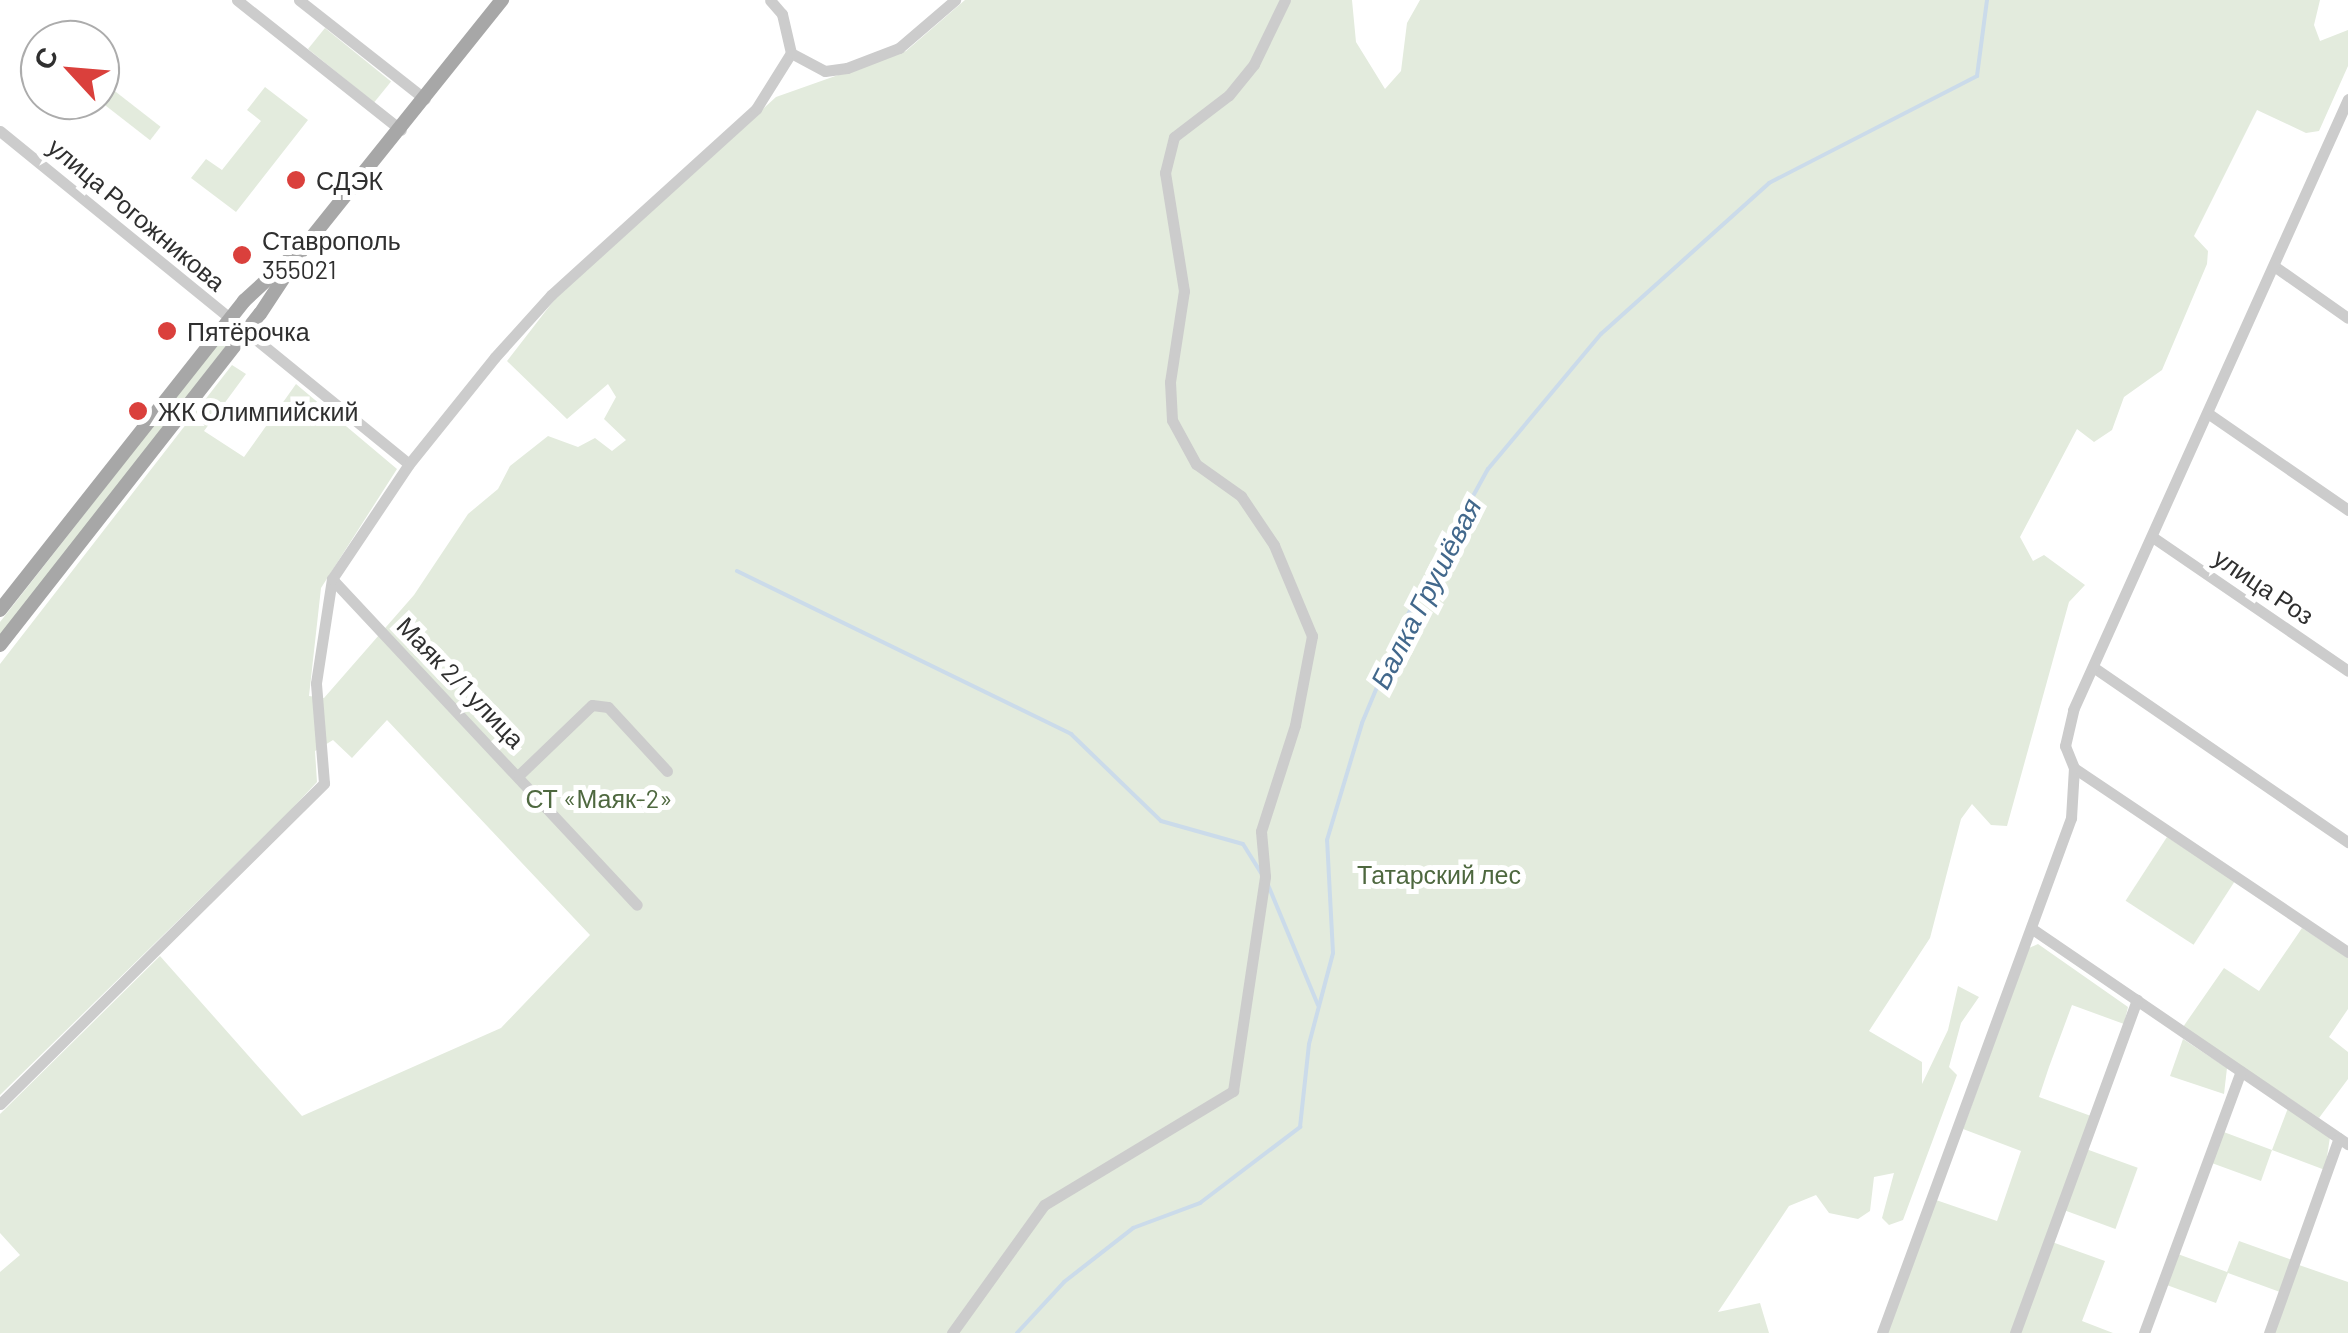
<!DOCTYPE html>
<html>
<head>
<meta charset="utf-8">
<style>
	body { margin:0 }
	#map { position:relative; width:2348px; height:1333px; overflow:hidden; background:#fff; font-family:Barlow,sans-serif }
	div>[style] { position:absolute }
	[style*='--x'] { left:calc(var(--x)*1px); top:calc(var(--y)*1px); width:calc(var(--w)*1px); rotate:calc(var(--a)*1deg) }
	.green>* { inset:0; background:#e3ebdd; transform-origin:0 0 }
	.stream>* { height:4px; margin:-2px; padding:0 2px; transform-origin:2px; border-radius:2px; background:#cbdbea }
	.minor>* { height:11px; margin:-5.5px; padding:0 5.5px; transform-origin:5.5px; border-radius:5.5px; background:#ccc }
	.major>* { height:14px; margin:-7px; padding:0 7px; transform-origin:7px; border-radius:7px; background:#a7a7a7 }
	.dots>* { width:28px; height:28px; translate:-50% -50%; box-sizing:border-box; border:5px solid #fff; border-radius:50% }
	span { translate:-50% -50%; white-space:nowrap; text-align:center; line-height:1.15; -webkit-text-stroke:10px #fff; paint-order:stroke }
	.poi-label { font-size:25px; color:#2f2f2f }
	.left { translate:0 -50%; text-align:left }
	.street-label { font-size:25px; color:#2f2f2f }
	.park-label { font-size:25px; color:#4e683f }
	.water-label { font-size:28px; color:#42688c; font-style:italic }
	.north { position:absolute; left:20px; top:20px; width:100px; height:100px; box-sizing:border-box; background:#fff; border:2px solid #acacac; border-radius:50%; rotate:296deg; font-size:28px; font-weight:700; line-height:40px; text-align:center; color:#2f2f2f }
	.north::after { content:''; display:block; margin:auto; width:35px; height:45px; background:#da403c; clip-path:polygon(50% 0,100% 100%,50% 72%,0 100%) }
</style>
</head>
<body>
<div id="map">
	<div class="green">
		<i style="clip-path:polygon(965px 0,1352px 0,1356px 42px,1385px 89px,1401px 71px,1407px 23px,1420px 0,2320px 0,2314px 25px,2320px 41px,2348px 30px,2348px 66px,2319px 131px,2306px 133px,2257px 110px,2194px 236px,2208px 251px,2207px 264px,2162px 370px,2124px 397px,2112px 430px,2094px 442px,2077px 429px,2020px 537px,2033px 561px,2044px 555px,2085px 585px,2069px 602px,2007px 826px,1991px 825px,1972px 804px,1961px 819px,1930px 938px,1869px 1031px,1922px 1062px,1922px 1084px,1948px 1030px,1958px 986px,1979px 997px,1961px 1023px,1949px 1067px,1957px 1075px,1903px 1220px,1889px 1225px,1882px 1218px,1894px 1173px,1874px 1177px,1870px 1211px,1858px 1219px,1829px 1213px,1816px 1195px,1789px 1206px,1718px 1312px,1760px 1303px,1769px 1333px,0 1333px,0 1272px,20px 1255px,0 1233px,0 1114px,160px 956px,302px 1116px,501px 1028px,590px 935px,387px 720px,352px 758px,333px 740px,315px 751px,317px 782px,289px 812px,0 1095px,0 664px,232px 365px,246px 374px,204px 431px,244px 457px,296px 384px,397px 469px,321px 588px,309px 696px,324px 698px,414px 595px,468px 514px,498px 489px,510px 466px,548px 436px,578px 447px,595px 438px,612px 451px,626px 440px,604px 419px,616px 397px,608px 384px,567px 419px,507px 361px,555px 299px,776px 97px,906px 51px)"></i>
		<i style="left:325px;top:28px;width:85px;height:27px;rotate:39deg"></i>
		<i style="left:107px;top:85px;width:68px;height:17px;rotate:38deg"></i>
		<i style="clip-path:polygon(265px 87px,308px 120px,236px 212px,191px 178px,206px 159px,222px 170px,261px 121px,247px 110px)"></i>
		<i style="clip-path:polygon(230px 328px,236px 333px,0 637px,0 622px)"></i>
		<i style="left:2167px;top:837px;width:81px;height:76px;rotate:33deg"></i>
		<i style="clip-path:polygon(2302px 928px,2348px 958px,2348px 1009px,2329px 1037px,2348px 1052px,2348px 1079px,2319px 1118px,2183px 1027px,2224px 968px,2259px 991px)"></i>
		<i style="clip-path:polygon(2038px 944px,2128px 1007px,2124px 1024px,2072px 1005px,2049px 1067px,2039px 1097px,2091px 1116px,2011px 1333px,1886px 1333px,1936px 1200px,1997px 1221px,2021px 1151px,1963px 1129px,2029px 948px)"></i>
		<i style="clip-path:polygon(2183px 1039px,2227px 1068px,2224px 1094px,2170px 1076px)"></i>
		<i style="clip-path:polygon(2288px 1108px,2330px 1137px,2325px 1170px,2272px 1150px,2261px 1181px,2209px 1162px,2221px 1131px,2272px 1150px)"></i>
		<i style="left:2086px;top:1149px;width:55px;height:65px;rotate:20deg"></i>
		<i style="clip-path:polygon(2239px 1241px,2292px 1260px,2280px 1292px,2228px 1273px,2216px 1303px,2164px 1284px,2175px 1253px,2227px 1272px)"></i>
		<i style="clip-path:polygon(2052px 1242px,2105px 1261px,2082px 1321px,2113px 1333px,2019px 1333px)"></i>
		<i style="clip-path:polygon(2299px 1265px,2348px 1282px,2348px 1333px,2274px 1333px)"></i>
	</div>
	<div class="stream">
		<i style="--x:737;--y:571;--w:372;--a:26"></i>
		<i style="--x:1071;--y:734;--w:125;--a:44"></i>
		<i style="--x:1161;--y:821;--w:85;--a:15.7"></i>
		<i style="--x:1243;--y:844;--w:34;--a:58"></i>
		<i style="--x:1268;--y:885;--w:130;--a:67.4"></i>
		<i style="--x:1017;--y:1333;--w:69;--a:-47.3"></i>
		<i style="--x:1064;--y:1282;--w:88;--a:-38"></i>
		<i style="--x:1133;--y:1228;--w:72;--a:-20.5"></i>
		<i style="--x:1200;--y:1203;--w:126;--a:-37.2"></i>
		<i style="--x:1300;--y:1127;--w:83;--a:-83.8"></i>
		<i style="--x:1309;--y:1044;--w:94;--a:-75.2"></i>
		<i style="--x:1333;--y:953;--w:113;--a:-93"></i>
		<i style="--x:1327;--y:840;--w:122;--a:-73.3"></i>
		<i style="--x:1362;--y:723;--w:114;--a:-67.3"></i>
		<i style="--x:1406;--y:618;--w:170;--a:-61.2"></i>
		<i style="--x:1488;--y:469;--w:176;--a:-50.1"></i>
		<i style="--x:1601;--y:334;--w:226;--a:-41.9"></i>
		<i style="--x:1769;--y:183;--w:234;--a:-27.2"></i>
		<i style="--x:1977;--y:76;--w:77;--a:-82.5"></i>
	</div>
	<div class="minor">
		<i style="--x:237;--y:0;--w:209;--a:38.4"></i>
		<i style="--x:299;--y:0;--w:160;--a:38.2"></i>
		<i style="--x:791;--y:53;--w:38;--a:28"></i>
		<i style="--x:825;--y:71;--w:22;--a:-8"></i>
		<i style="--x:847;--y:68;--w:56;--a:-21"></i>
		<i style="--x:899;--y:48;--w:74;--a:-40.6"></i>
		<i style="--x:0;--y:131;--w:527;--a:39.15"></i>
		<i style="--x:2274;--y:266;--w:90;--a:35.1"></i>
		<i style="--x:2209;--y:414;--w:169;--a:34.6"></i>
		<i style="--x:2154;--y:538;--w:235;--a:34.4"></i>
		<i style="--x:332;--y:579;--w:446;--a:46.9"></i>
		<i style="--x:2096;--y:669;--w:306;--a:34.5"></i>
		<i style="--x:2074;--y:768;--w:330;--a:33.9"></i>
		<i style="--x:519;--y:775;--w:101;--a:-43.8"></i>
		<i style="--x:592;--y:705;--w:16;--a:7"></i>
		<i style="--x:608;--y:707;--w:87;--a:47.3"></i>
		<i style="--x:2031;--y:928;--w:384;--a:34.3"></i>
		<i style="--x:0;--y:1104;--w:456;--a:-44.7"></i>
		<i style="--x:324;--y:783;--w:100;--a:-94.6"></i>
		<i style="--x:316;--y:683;--w:105;--a:-81.3"></i>
		<i style="--x:332;--y:579;--w:138;--a:-56.2"></i>
		<i style="--x:409;--y:464;--w:137;--a:-51.2"></i>
		<i style="--x:495;--y:357;--w:84;--a:-47.9"></i>
		<i style="--x:551;--y:295;--w:277;--a:-42.2"></i>
		<i style="--x:756;--y:109;--w:66;--a:-58"></i>
		<i style="--x:791;--y:53;--w:40;--a:-103"></i>
		<i style="--x:782;--y:14;--w:18;--a:-131"></i>
		<i style="--x:952;--y:1333;--w:158;--a:-54.3"></i>
		<i style="--x:1044;--y:1205;--w:221;--a:-31.1"></i>
		<i style="--x:1233;--y:1091;--w:217;--a:-81.5"></i>
		<i style="--x:1265;--y:876;--w:45;--a:-95.1"></i>
		<i style="--x:1261;--y:831;--w:111;--a:-72.2"></i>
		<i style="--x:1295;--y:725;--w:91;--a:-79.2"></i>
		<i style="--x:1312;--y:636;--w:99;--a:-112.7"></i>
		<i style="--x:1274;--y:545;--w:59;--a:-124"></i>
		<i style="--x:1241;--y:496;--w:55;--a:-144.6"></i>
		<i style="--x:1196;--y:464;--w:50;--a:-118.6"></i>
		<i style="--x:1172;--y:420;--w:38;--a:-93"></i>
		<i style="--x:1170;--y:382;--w:92;--a:-81.3"></i>
		<i style="--x:1184;--y:291;--w:120;--a:-99.1"></i>
		<i style="--x:1165;--y:173;--w:37;--a:-76"></i>
		<i style="--x:1174;--y:137;--w:69;--a:-37.4"></i>
		<i style="--x:1229;--y:95;--w:40;--a:-51"></i>
		<i style="--x:1254;--y:64;--w:71;--a:-64.2"></i>
		<i style="--x:1882;--y:1333;--w:549;--a:-69.85"></i>
		<i style="--x:2071;--y:818;--w:50;--a:-86.6"></i>
		<i style="--x:2074;--y:768;--w:24;--a:-112"></i>
		<i style="--x:2065;--y:746;--w:37;--a:-77"></i>
		<i style="--x:2073;--y:710;--w:670;--a:-65.77"></i>
		<i style="--x:2015;--y:1333;--w:355;--a:-69.9"></i>
		<i style="--x:2144;--y:1333;--w:279;--a:-69.7"></i>
		<i style="--x:2269;--y:1333;--w:207;--a:-70.3"></i>
	</div>
	<div class="major">
		<i style="--x:0;--y:610;--w:394;--a:-51.7"></i>
		<i style="--x:244;--y:301;--w:69;--a:-42.7"></i>
		<i style="--x:0;--y:645;--w:421;--a:-51.9"></i>
		<i style="--x:260;--y:314;--w:80;--a:-56.7"></i>
		<i style="--x:304;--y:247;--w:317;--a:-51.3"></i>
	</div>
	<div class="dots">
		<i style="left:296px;top:180px;background:#da403c"></i>
		<i style="left:242px;top:255px;background:#da403c"></i>
		<i style="left:167px;top:331px;background:#da403c"></i>
		<i style="left:138px;top:411px;background:#da403c"></i>
	</div>
	<div class="poi-label">
		<span class="left" style="left:316px;top:180px">СДЭК</span>
		<span class="left" style="left:262px;top:255px">Ставрополь<br>355021</span>
		<span class="left" style="left:187px;top:331px">Пятёрочка</span>
		<span class="left" style="left:158px;top:411px">ЖК Олимпийский</span>
	</div>
	<div class="street-label">
		<span style="left:137px;top:214px;rotate:40deg">улица Рогожникова</span>
		<span style="left:2264px;top:586px;rotate:34deg">улица Роз</span>
		<span style="left:461px;top:682px;rotate:46deg">Маяк 2/1 улица</span>
	</div>
	<div class="park-label">
		<span style="left:599px;top:798px">СТ «Маяк-2»</span>
		<span style="left:1439px;top:874px">Татарский лес</span>
	</div>
	<div class="water-label">
		<span style="left:1425px;top:593px;rotate:-63deg">Балка Грушёвая</span>
	</div>
	<div class="north">С</div>
</div>
</body>
</html>
